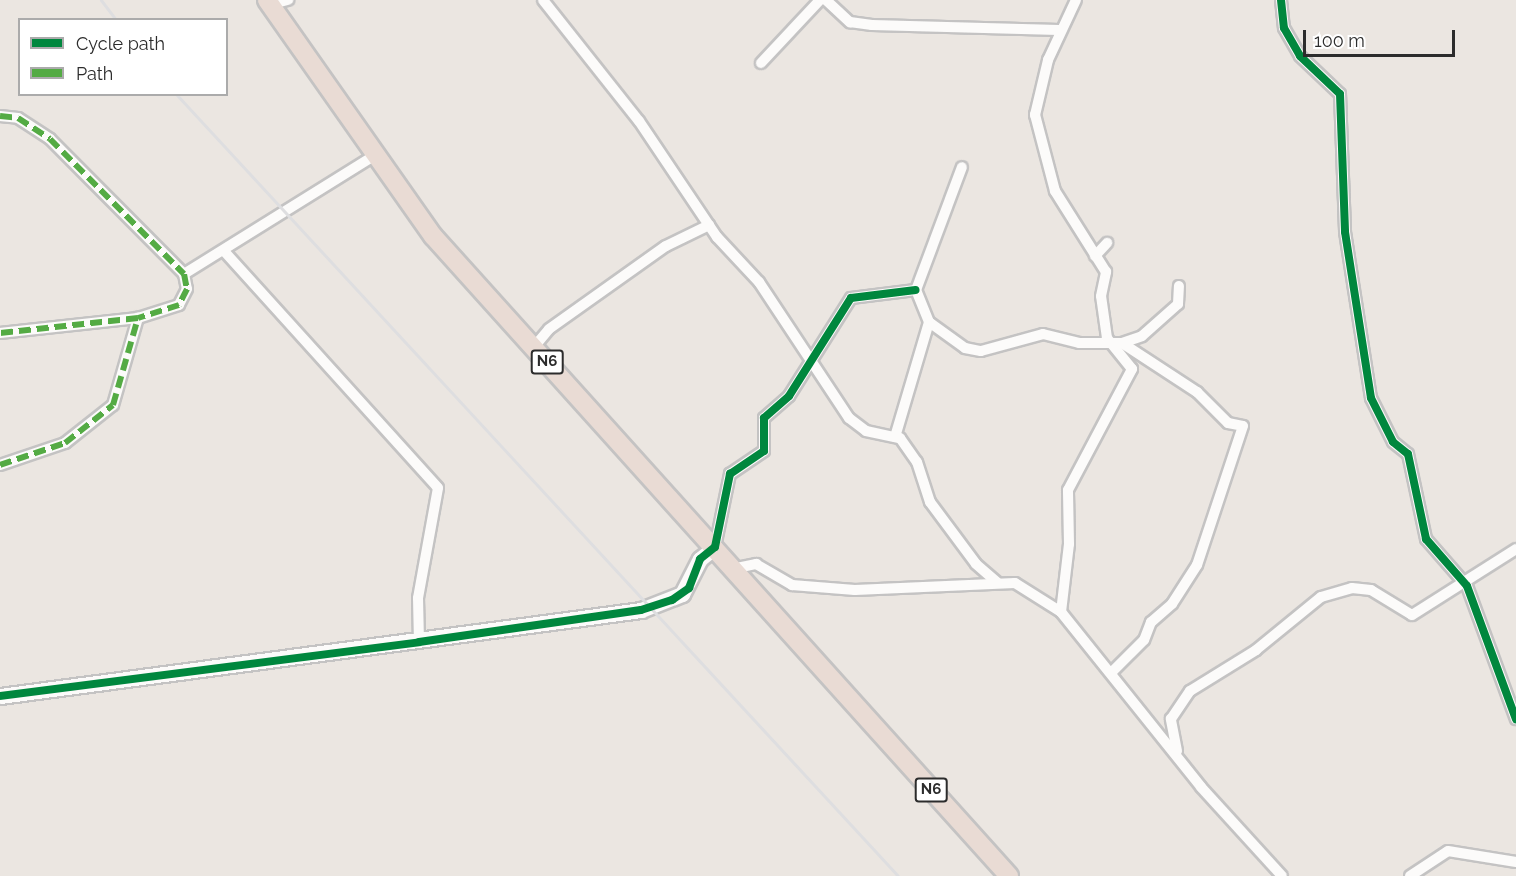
<!DOCTYPE html>
<html>
<head>
<meta charset="utf-8">
<style>
	body { margin:0 }
	#map { position:relative; width:1516px; height:876px; overflow:hidden; background:#ebe6e1; font-family:Raleway,sans-serif }
	div>[style] { position:absolute }
	[style*='--x'] { left:calc(var(--x)*1px); top:calc(var(--y)*1px); width:calc(var(--w)*1px); rotate:calc(var(--a)*1deg) }
	.roads { filter:drop-shadow(2px 0 #c4c3c3) drop-shadow(-2px 0 #c4c3c3) drop-shadow(0 2px #c4c3c3) drop-shadow(0 -2px #c4c3c3) }
	.street>* { height:10px; margin:-5px; padding:0 5px; transform-origin:5px; border-radius:5px; background:#fcfbfa }
	.secondary>* { height:15px; margin:-7.5px; padding:0 7.5px; transform-origin:7.5px; border-radius:7.5px; background:#fcfbfa }
	.highway>* { height:18px; margin:-9px; padding:0 9px; transform-origin:9px; border-radius:9px; background:#e9dbd4 }
	.rail>* { height:3px; margin:-1.5px; padding:0 1.5px; transform-origin:1.5px; border-radius:1.5px; background:#dedee0 }
	.quiet>* { height:6px; margin-top:-3px; transform-origin:0; background:repeating-linear-gradient(90deg,#54ab44 0 12px,transparent 0 18px) }
	.cycleway>* { height:8px; margin:-4px; padding:0 4px; transform-origin:4px; border-radius:4px; background:#00873e }
	span { translate:-50% -50%; white-space:nowrap; text-align:center; line-height:1.15; -webkit-text-stroke:4.5px #fff; paint-order:stroke }
	.shield-label span { padding:2px 4px; background:#fff; border:2px solid; border-radius:4px; -webkit-text-stroke-width:0 }
	.shield-label { font-size:15px; color:#2c2c2c; font-weight:700 }
	.legend { position:absolute; left:18px; top:18px; width:210px; height:78px; box-sizing:border-box; background:#fff; border:2px solid #ababab; margin:0; padding:8px 10px; list-style:none; font-size:18px; color:#2c2c2c }
	.legend li { display:flex; align-items:center; gap:12px; height:30px }
	.legend b { width:30px; border:2px solid #ababab }
	.scale { position:absolute; left:1303px; top:30px; width:152px; height:27px; box-sizing:border-box; border:3px solid #2c2c2c; border-top:0; padding-left:8px; font-size:18px; line-height:21px; white-space:nowrap; color:#2c2c2c; -webkit-text-stroke:4px #fff; paint-order:stroke }
</style>
</head>
<body>
<div id="map">
	<div class="roads">
		<div class="street">
			<i style="--x:543;--y:0;--w:154;--a:51.6"></i>
			<i style="--x:639;--y:121;--w:140;--a:56.1"></i>
			<i style="--x:717;--y:237;--w:62;--a:47"></i>
			<i style="--x:759;--y:282;--w:163;--a:56.5"></i>
			<i style="--x:849;--y:418;--w:21;--a:37"></i>
			<i style="--x:866;--y:431;--w:35;--a:12"></i>
			<i style="--x:900;--y:438;--w:29;--a:55"></i>
			<i style="--x:917;--y:462;--w:42;--a:72"></i>
			<i style="--x:930;--y:502;--w:77;--a:53.4"></i>
			<i style="--x:976;--y:564;--w:28;--a:41"></i>
			<i style="--x:826;--y:0;--w:33;--a:43"></i>
			<i style="--x:850;--y:22;--w:22;--a:8"></i>
			<i style="--x:872;--y:25;--w:187;--a:1.5"></i>
			<i style="--x:1281;--y:0;--w:28;--a:84"></i>
			<i style="--x:1284;--y:28;--w:32;--a:60"></i>
			<i style="--x:1300;--y:56;--w:55;--a:43.5"></i>
			<i style="--x:1340;--y:94;--w:138;--a:87.9"></i>
			<i style="--x:1345;--y:232;--w:168;--a:81.1"></i>
			<i style="--x:1371;--y:398;--w:49;--a:63.4"></i>
			<i style="--x:1393;--y:442;--w:19;--a:39"></i>
			<i style="--x:1408;--y:454;--w:87;--a:78"></i>
			<i style="--x:1426;--y:539;--w:62;--a:48.9"></i>
			<i style="--x:1467;--y:586;--w:142;--a:69.8"></i>
			<i style="--x:269;--y:5;--w:20;--a:-15"></i>
			<i style="--x:761;--y:63;--w:86;--a:-46.9"></i>
			<i style="--x:0;--y:116;--w:18;--a:6"></i>
			<i style="--x:18;--y:118;--w:38;--a:33"></i>
			<i style="--x:50;--y:139;--w:190;--a:45.2"></i>
			<i style="--x:184;--y:274;--w:15;--a:79"></i>
			<i style="--x:187;--y:289;--w:18;--a:117"></i>
			<i style="--x:179;--y:305;--w:43;--a:162.4"></i>
			<i style="--x:138;--y:318;--w:139;--a:173.8"></i>
			<i style="--x:224;--y:251;--w:319;--a:47.9"></i>
			<i style="--x:438;--y:488;--w:112;--a:100.3"></i>
			<i style="--x:418;--y:598;--w:44;--a:88.7"></i>
			<i style="--x:1095;--y:256;--w:18;--a:-47"></i>
			<i style="--x:184;--y:274;--w:221;--a:-31.9"></i>
			<i style="--x:929;--y:322;--w:44;--a:35.8"></i>
			<i style="--x:965;--y:348;--w:16;--a:11"></i>
			<i style="--x:981;--y:351;--w:64;--a:-15.3"></i>
			<i style="--x:1043;--y:334;--w:37;--a:14"></i>
			<i style="--x:1079;--y:343;--w:43;--a:0"></i>
			<i style="--x:1122;--y:343;--w:90;--a:33.2"></i>
			<i style="--x:1197;--y:392;--w:44;--a:45"></i>
			<i style="--x:1228;--y:423;--w:15;--a:11"></i>
			<i style="--x:1243;--y:426;--w:146;--a:108.3"></i>
			<i style="--x:1197;--y:565;--w:46;--a:122.7"></i>
			<i style="--x:1172;--y:604;--w:28;--a:139"></i>
			<i style="--x:1151;--y:622;--w:19;--a:111"></i>
			<i style="--x:1144;--y:640;--w:45;--a:135"></i>
			<i style="--x:1122;--y:343;--w:21;--a:-19"></i>
			<i style="--x:1142;--y:336;--w:48;--a:-41.6"></i>
			<i style="--x:1178;--y:304;--w:18;--a:-87"></i>
			<i style="--x:534;--y:347;--w:23;--a:-50"></i>
			<i style="--x:549;--y:329;--w:143;--a:-35.4"></i>
			<i style="--x:666;--y:246;--w:48;--a:-26"></i>
			<i style="--x:895;--y:437;--w:120;--a:-73.5"></i>
			<i style="--x:929;--y:322;--w:35;--a:-112"></i>
			<i style="--x:916;--y:290;--w:131;--a:-69.5"></i>
			<i style="--x:0;--y:465;--w:69;--a:-18.7"></i>
			<i style="--x:65;--y:443;--w:61;--a:-38.4"></i>
			<i style="--x:113;--y:405;--w:91;--a:-74"></i>
			<i style="--x:715;--y:547;--w:75;--a:-78.4"></i>
			<i style="--x:730;--y:474;--w:41;--a:-34.1"></i>
			<i style="--x:764;--y:451;--w:33;--a:-90"></i>
			<i style="--x:764;--y:418;--w:33;--a:-41"></i>
			<i style="--x:789;--y:396;--w:116;--a:-57.7"></i>
			<i style="--x:851;--y:298;--w:65;--a:-7"></i>
			<i style="--x:732;--y:569;--w:25;--a:-12"></i>
			<i style="--x:756;--y:564;--w:42;--a:30.3"></i>
			<i style="--x:792;--y:585;--w:63;--a:4.5"></i>
			<i style="--x:855;--y:590;--w:160;--a:-2.5"></i>
			<i style="--x:1015;--y:583;--w:54;--a:32.2"></i>
			<i style="--x:1061;--y:612;--w:224;--a:51.3"></i>
			<i style="--x:1201;--y:787;--w:120;--a:47.7"></i>
			<i style="--x:1061;--y:612;--w:68;--a:-83.3"></i>
			<i style="--x:1069;--y:544;--w:54;--a:-91.1"></i>
			<i style="--x:1068;--y:490;--w:137;--a:-62.1"></i>
			<i style="--x:1132;--y:369;--w:40;--a:-129"></i>
			<i style="--x:1107;--y:338;--w:42;--a:-98.1"></i>
			<i style="--x:1101;--y:296;--w:25;--a:-78"></i>
			<i style="--x:1106;--y:272;--w:96;--a:-122.2"></i>
			<i style="--x:1055;--y:191;--w:79;--a:-104.7"></i>
			<i style="--x:1035;--y:115;--w:57;--a:-76.7"></i>
			<i style="--x:1048;--y:60;--w:66;--a:-65"></i>
			<i style="--x:1177;--y:751;--w:33;--a:-101"></i>
			<i style="--x:1171;--y:719;--w:34;--a:-56"></i>
			<i style="--x:1190;--y:691;--w:78;--a:-31.8"></i>
			<i style="--x:1256;--y:650;--w:84;--a:-39.2"></i>
			<i style="--x:1321;--y:597;--w:32;--a:-16"></i>
			<i style="--x:1352;--y:588;--w:19;--a:6"></i>
			<i style="--x:1371;--y:590;--w:48;--a:31.4"></i>
			<i style="--x:1412;--y:615;--w:123;--a:-32.4"></i>
			<i style="--x:1410;--y:876;--w:45;--a:-33.3"></i>
			<i style="--x:1448;--y:851;--w:69;--a:9.2"></i>
		</div>
		<div class="secondary">
			<i style="--x:0;--y:696;--w:647;--a:-7.64"></i>
			<i style="--x:641;--y:610;--w:44;--a:-21.3"></i>
			<i style="--x:682;--y:594;--w:39;--a:-63"></i>
			<i style="--x:700;--y:559;--w:19;--a:-39"></i>
		</div>
		<div class="highway">
			<i style="--x:267;--y:0;--w:289;--a:54.9"></i>
			<i style="--x:433;--y:236;--w:861;--a:48.01"></i>
		</div>
	</div>
	<div class="rail">
		<i style="--x:101;--y:0;--w:25;--a:53"></i>
		<i style="--x:176;--y:94;--w:1064;--a:47.28"></i>
	</div>
	<div class="quiet">
		<i style="--x:0;--y:116;--w:18;--a:6"></i>
		<i style="--x:18;--y:118;--w:38;--a:33"></i>
		<i style="--x:50;--y:139;--w:190;--a:45.2"></i>
		<i style="--x:184;--y:274;--w:15;--a:79"></i>
		<i style="--x:187;--y:289;--w:18;--a:117"></i>
		<i style="--x:179;--y:305;--w:43;--a:162.4"></i>
		<i style="--x:138;--y:318;--w:139;--a:173.8"></i>
		<i style="--x:0;--y:465;--w:69;--a:-18.7"></i>
		<i style="--x:65;--y:443;--w:61;--a:-38.4"></i>
		<i style="--x:113;--y:405;--w:91;--a:-74"></i>
	</div>
	<div class="cycleway">
		<i style="--x:1281;--y:0;--w:28;--a:84"></i>
		<i style="--x:1284;--y:28;--w:32;--a:60"></i>
		<i style="--x:1300;--y:56;--w:55;--a:43.5"></i>
		<i style="--x:1340;--y:94;--w:138;--a:87.9"></i>
		<i style="--x:1345;--y:232;--w:168;--a:81.1"></i>
		<i style="--x:1371;--y:398;--w:49;--a:63.4"></i>
		<i style="--x:1393;--y:442;--w:19;--a:39"></i>
		<i style="--x:1408;--y:454;--w:87;--a:78"></i>
		<i style="--x:1426;--y:539;--w:62;--a:48.9"></i>
		<i style="--x:1467;--y:586;--w:142;--a:69.8"></i>
		<i style="--x:0;--y:696;--w:422;--a:-7.3"></i>
		<i style="--x:419;--y:642;--w:224;--a:-8.2"></i>
		<i style="--x:641;--y:610;--w:33;--a:-18"></i>
		<i style="--x:672;--y:600;--w:21;--a:-35"></i>
		<i style="--x:689;--y:588;--w:31;--a:-69"></i>
		<i style="--x:700;--y:559;--w:19;--a:-39"></i>
		<i style="--x:715;--y:547;--w:75;--a:-78.4"></i>
		<i style="--x:730;--y:474;--w:41;--a:-34.1"></i>
		<i style="--x:764;--y:451;--w:33;--a:-90"></i>
		<i style="--x:764;--y:418;--w:33;--a:-41"></i>
		<i style="--x:789;--y:396;--w:116;--a:-57.7"></i>
		<i style="--x:851;--y:298;--w:65;--a:-7"></i>
	</div>
	<div class="shield-label">
		<span style="left:547px;top:362px">N6</span>
		<span style="left:931px;top:790px">N6</span>
	</div>
	<ul class="legend">
	<li><b style="height:8px;background:#00873e"></b>Cycle path</li>
	<li><b style="height:8px;background:#54ab44"></b>Path</li>
	</ul>
	<div class="scale">100 m</div>
</div>
</body>
</html>
